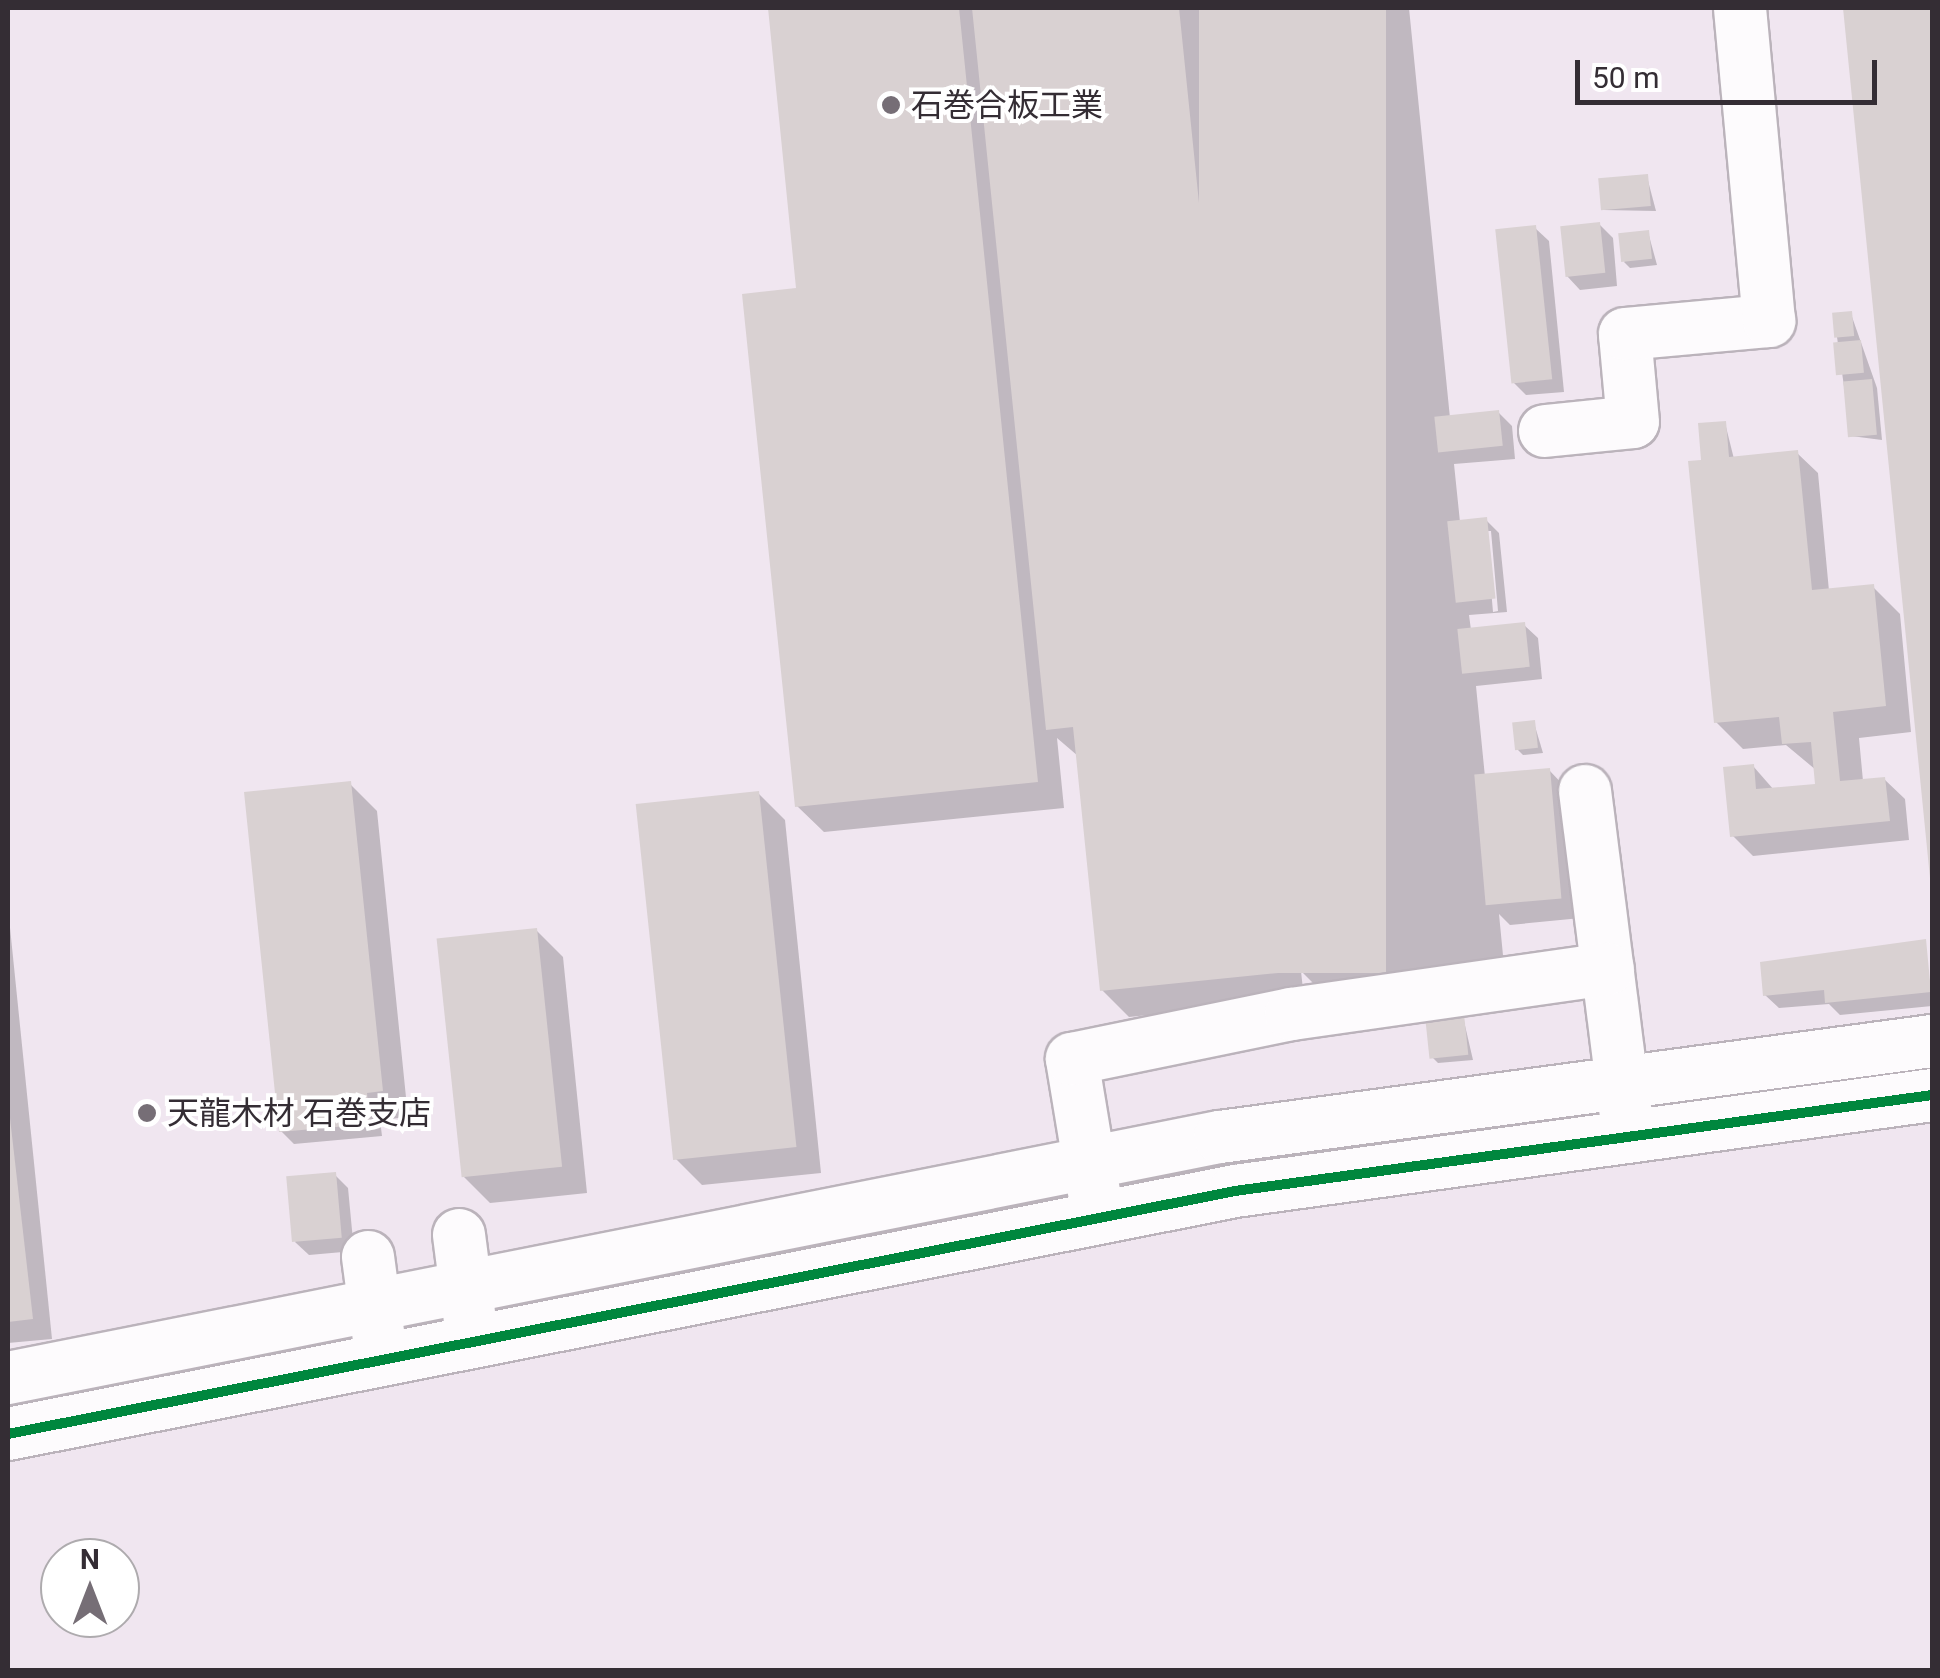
<!DOCTYPE html>
<html>
<head>
<meta charset="utf-8">
<style>
	body { margin:0 }
	#map { position:relative; width:1940px; height:1678px; overflow:hidden; background:#f0e6f0; font-family:Roboto,"Noto Sans JP",sans-serif }
	div>[style] { position:absolute }
	[style*='--x'] { left:calc(var(--x)*1px); top:calc(var(--y)*1px); width:calc(var(--w)*1px); rotate:calc(var(--a)*1deg) }
	.shadow>* { inset:0; background:#0003 }
	.building>* { inset:0; background:#d9d1d2; transform-origin:0 0 }
	.roads { filter:drop-shadow(2px 0 #bbb3bb) drop-shadow(-2px 0 #bbb3bb) drop-shadow(0 2px #bbb3bb) drop-shadow(0 -2px #bbb3bb) }
	.minor>* { height:52px; margin:-26px; padding:0 26px; transform-origin:26px; border-radius:26px; background:#fdfbfd }
	.cycleway>* { height:10px; margin:-5px; padding:0 5px; transform-origin:5px; border-radius:5px; background:#00873e }
	.dots>* { width:28px; height:28px; translate:-50% -50%; box-sizing:border-box; border:5px solid #fff; border-radius:50% }
	span { translate:-50% -50%; white-space:nowrap; text-align:center; line-height:1.15; -webkit-text-stroke:8px #fff; paint-order:stroke }
	.poi-label { font-size:32px; color:#342d34 }
	.left { translate:0 -50%; text-align:left }
	.frame { position:absolute; inset:0; border:10px solid #342d34; pointer-events:none }
	.north { position:absolute; left:40px; top:1538px; width:100px; height:100px; box-sizing:border-box; background:#fff; border:2px solid #aeabae; border-radius:50%; rotate:0deg; font-size:28px; font-weight:700; line-height:40px; text-align:center; color:#342d34 }
	.north::after { content:''; display:block; margin:auto; width:35px; height:45px; background:#766e76; clip-path:polygon(50% 0,100% 100%,50% 72%,0 100%) }
	.scale { position:absolute; left:1575px; top:60px; width:302px; height:45px; box-sizing:border-box; border:5px solid #342d34; border-top:0; padding-left:12px; font-size:30px; line-height:35px; white-space:nowrap; color:#342d34; -webkit-text-stroke:8px #fff; paint-order:stroke }
</style>
</head>
<body>
<div id="map">
	<div class="shadow">
		<i style="clip-path:polygon(evenodd,770px 8px,1409px 8px,1450px 418px,1499px 413px,1512px 426px,1515px 459px,1454px 464px,1460px 522px,1486px 520px,1499px 533px,1507px 612px,1469px 615px,1471px 630px,1524px 625px,1538px 638px,1542px 679px,1476px 686px,1485px 777px,1549px 770px,1569px 791px,1581px 918px,1510px 925px,1499px 914px,1505px 976px,1324px 994px,1301px 971px,1304px 999px,1129px 1017px,1102px 990px,1078px 756px,1057px 738px,1064px 808px,824px 832px,797px 806px,799px 290px,770px 8px,1486px 531px,1491px 531px,1498px 611px,1493px 612px,1486px 531px)"></i>
		<i style="clip-path:polygon(1846px 8px,1932px 8px,1932px 880px)"></i>
		<i style="clip-path:polygon(1647px 177px,1656px 211px,1603px 210px)"></i>
		<i style="clip-path:polygon(1599px 224px,1613px 238px,1617px 286px,1580px 290px,1567px 276px)"></i>
		<i style="clip-path:polygon(1535px 228px,1549px 241px,1564px 392px,1526px 395px,1513px 382px)"></i>
		<i style="clip-path:polygon(1648px 232px,1657px 265px,1630px 268px,1624px 262px)"></i>
		<i style="clip-path:polygon(1851px 314px,1877px 388px,1882px 440px,1851px 436px,1837px 337px)"></i>
		<i style="clip-path:polygon(1725px 423px,1734px 459px,1797px 453px,1818px 473px,1829px 591px,1873px 587px,1900px 614px,1911px 732px,1859px 738px,1863px 781px,1884px 779px,1905px 799px,1909px 840px,1753px 856px,1733px 836px,1753px 766px,1774px 790px,1818px 786px,1816px 770px,1786px 745px,1743px 749px,1716px 722px,1707px 462px)"></i>
		<i style="clip-path:polygon(1534px 723px,1543px 753px,1523px 755px,1517px 749px)"></i>
		<i style="clip-path:polygon(350px 784px,377px 811px,408px 1117px,380px 1120px,382px 1136px,294px 1144px,281px 1131px)"></i>
		<i style="clip-path:polygon(758px 793px,785px 820px,821px 1173px,702px 1185px,675px 1158px)"></i>
		<i style="clip-path:polygon(8px 908px,52px 1339px,8px 1343px)"></i>
		<i style="clip-path:polygon(537px 931px,563px 957px,587px 1193px,490px 1203px,463px 1176px)"></i>
		<i style="clip-path:polygon(1925px 941px,1932px 1006px,1840px 1015px,1829px 1004px,1779px 1008px,1765px 995px)"></i>
		<i style="clip-path:polygon(1463px 1017px,1473px 1060px,1438px 1063px,1432px 1057px)"></i>
		<i style="clip-path:polygon(335px 1175px,348px 1188px,354px 1251px,309px 1255px,295px 1242px)"></i>
	</div>
	<div class="building">
		<i style="clip-path:polygon(768px 8px,959px 8px,1038px 782px,795px 807px,742px 294px,796px 288px)"></i>
		<i style="clip-path:polygon(972px 8px,1179px 8px,1278px 973px,1100px 991px,1073px 727px,1046px 730px)"></i>
		<i style="left:1199px;top:8px;width:187px;height:965px"></i>
		<i style="clip-path:polygon(1843px 8px,1932px 8px,1932px 878px,1930px 878px)"></i>
		<i style="left:1648px;top:174px;width:32px;height:50px;rotate:85deg"></i>
		<i style="left:1600px;top:222px;width:51px;height:40px;rotate:84deg"></i>
		<i style="left:1536px;top:225px;width:155px;height:41px;rotate:84deg"></i>
		<i style="left:1649px;top:230px;width:29px;height:31px;rotate:84deg"></i>
		<i style="left:1852px;top:311px;width:25px;height:20px;rotate:85deg"></i>
		<i style="left:1861px;top:340px;width:33px;height:28px;rotate:85deg"></i>
		<i style="left:1872px;top:379px;width:56px;height:29px;rotate:85deg"></i>
		<i style="left:1499px;top:410px;width:36px;height:65px;rotate:84deg"></i>
		<i style="clip-path:polygon(1726px 421px,1729px 457px,1798px 450px,1812px 590px,1874px 584px,1886px 706px,1833px 712px,1840px 781px,1885px 777px,1890px 821px,1730px 837px,1723px 767px,1754px 764px,1756px 789px,1815px 784px,1811px 742px,1782px 744px,1779px 717px,1714px 723px,1688px 461px,1701px 460px,1698px 423px)"></i>
		<i style="left:1487px;top:517px;width:82px;height:40px;rotate:84deg"></i>
		<i style="left:1525px;top:622px;width:45px;height:68px;rotate:84deg"></i>
		<i style="left:1535px;top:720px;width:28px;height:23px;rotate:84deg"></i>
		<i style="left:1550px;top:768px;width:131px;height:76px;rotate:85deg"></i>
		<i style="clip-path:polygon(351px 781px,383px 1091px,367px 1093px,370px 1124px,279px 1132px,244px 792px)"></i>
		<i style="left:759px;top:791px;width:358px;height:124px;rotate:84deg"></i>
		<i style="left:537px;top:928px;width:240px;height:101px;rotate:84deg"></i>
		<i style="clip-path:polygon(1926px 939px,1931px 992px,1825px 1003px,1824px 990px,1763px 996px,1760px 962px)"></i>
		<i style="left:1464px;top:1014px;width:41px;height:39px;rotate:84deg"></i>
		<i style="clip-path:polygon(8px 1101px,33px 1319px,8px 1322px)"></i>
		<i style="left:336px;top:1172px;width:66px;height:50px;rotate:85deg"></i>
	</div>
	<div class="roads">
		<div class="minor">
			<i style="--x:1545;--y:431;--w:88;--a:-5.8"></i>
			<i style="--x:1633;--y:422;--w:88;--a:-95.2"></i>
			<i style="--x:1625;--y:334;--w:145;--a:-5.2"></i>
			<i style="--x:1769;--y:321;--w:314;--a:-95.3"></i>
			<i style="--x:1585;--y:791;--w:327;--a:82.8"></i>
			<i style="--x:1095;--y:1198;--w:141;--a:-99.4"></i>
			<i style="--x:1072;--y:1059;--w:224;--a:-11.6"></i>
			<i style="--x:1291;--y:1014;--w:320;--a:-8.1"></i>
			<i style="--x:459;--y:1235;--w:87;--a:82.7"></i>
			<i style="--x:368;--y:1257;--w:83;--a:82.4"></i>
			<i style="--x:8;--y:1378;--w:1236;--a:-11.25"></i>
			<i style="--x:1220;--y:1137;--w:718;--a:-7.68"></i>
			<i style="--x:8;--y:1434;--w:1251;--a:-11.2"></i>
			<i style="--x:1235;--y:1191;--w:704;--a:-7.84"></i>
		</div>
	</div>
	<div class="cycleway">
		<i style="--x:8;--y:1434;--w:1251;--a:-11.2"></i>
		<i style="--x:1235;--y:1191;--w:704;--a:-7.84"></i>
	</div>
	<div class="dots">
		<i style="left:891px;top:105px;background:#766e76"></i>
		<i style="left:147px;top:1113px;background:#766e76"></i>
	</div>
	<div class="poi-label">
		<span class="left" style="left:911px;top:105px">石巻合板工業</span>
		<span class="left" style="left:167px;top:1113px">天龍木材 石巻支店</span>
	</div>
	<div class="frame"></div>
	<div class="north">N</div>
	<div class="scale">50 m</div>
</div>
</body>
</html>
